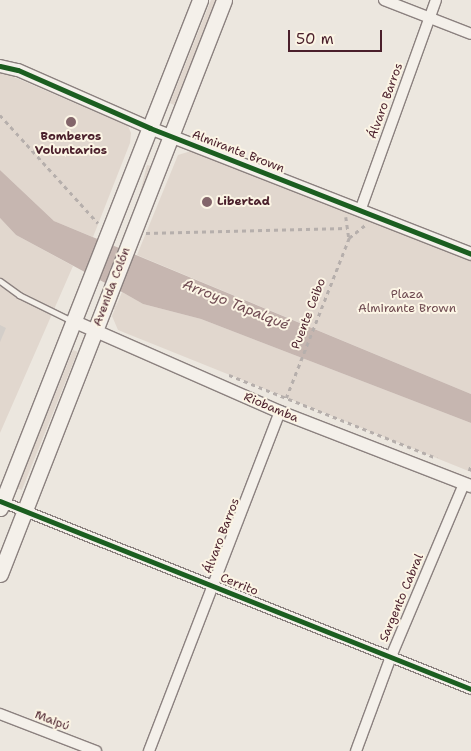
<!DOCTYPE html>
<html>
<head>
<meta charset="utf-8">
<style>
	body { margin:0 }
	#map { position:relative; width:471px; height:751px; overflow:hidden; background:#ece7df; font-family:"Shantell Sans",sans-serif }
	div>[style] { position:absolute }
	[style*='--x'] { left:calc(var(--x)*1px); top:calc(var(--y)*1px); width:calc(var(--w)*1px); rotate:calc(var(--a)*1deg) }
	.green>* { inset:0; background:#e1d7ce; transform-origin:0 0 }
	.water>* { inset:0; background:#c6b6b0 }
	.building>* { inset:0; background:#d3cec9 }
	.path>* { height:2.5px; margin-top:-1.25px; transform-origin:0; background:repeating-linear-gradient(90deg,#b6afac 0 4px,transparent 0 8px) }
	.roads { filter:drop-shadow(1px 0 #8b817f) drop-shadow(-1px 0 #8b817f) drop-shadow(0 1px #8b817f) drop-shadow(0 -1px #8b817f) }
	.service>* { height:5px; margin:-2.5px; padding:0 2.5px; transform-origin:2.5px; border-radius:2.5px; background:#f4f0ea }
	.minor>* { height:10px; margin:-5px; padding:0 5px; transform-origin:5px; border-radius:5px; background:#f4f0ea }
	.tertiary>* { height:12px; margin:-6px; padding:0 6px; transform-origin:6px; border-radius:6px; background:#f4f0ea }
	.secondary>* { height:15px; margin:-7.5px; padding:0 7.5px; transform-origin:7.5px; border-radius:7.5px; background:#f4f0ea }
	.cycleway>* { height:5px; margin:-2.5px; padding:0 2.5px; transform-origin:2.5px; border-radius:2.5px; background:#1b5e20 }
	.dots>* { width:14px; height:14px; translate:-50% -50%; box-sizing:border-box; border:2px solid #fcf5e5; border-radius:50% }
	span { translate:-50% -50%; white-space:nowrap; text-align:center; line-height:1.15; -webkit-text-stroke:4px #fcf5e5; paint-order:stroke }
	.street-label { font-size:12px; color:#4a1f2b }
	.poi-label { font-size:12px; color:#4a1f2b; font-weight:700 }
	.left { translate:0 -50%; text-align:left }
	.park-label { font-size:12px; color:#6e4a50 }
	.water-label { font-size:14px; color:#704c53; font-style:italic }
	.scale { position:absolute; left:288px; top:30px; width:94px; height:22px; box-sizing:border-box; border:2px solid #4a1f2b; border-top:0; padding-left:6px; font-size:15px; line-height:18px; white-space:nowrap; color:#4a1f2b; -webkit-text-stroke:4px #fcf5e5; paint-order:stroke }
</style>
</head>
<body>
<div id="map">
	<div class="green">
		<i style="clip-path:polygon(211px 0,217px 0,174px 105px,170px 103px)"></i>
		<i style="clip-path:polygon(0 71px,128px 126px,131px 133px,130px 143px,93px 237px,54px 221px,0 170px)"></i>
		<i style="clip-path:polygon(191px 151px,471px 260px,471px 394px,137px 255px,178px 155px)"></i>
		<i style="left:147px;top:165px;width:4px;height:148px;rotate:14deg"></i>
		<i style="clip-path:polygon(0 218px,16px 235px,73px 266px,0 433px)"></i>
		<i style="clip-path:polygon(122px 292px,143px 304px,201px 319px,471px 423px,471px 472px,118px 330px,112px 316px)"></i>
		<i style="left:73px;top:350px;width:5px;height:149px;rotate:22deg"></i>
	</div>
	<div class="water">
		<i style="clip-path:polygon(0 170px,54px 221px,471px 394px,471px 423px,201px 319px,143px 304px,122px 292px,16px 235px,0 218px)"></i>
	</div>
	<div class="building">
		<i style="clip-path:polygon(0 325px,6px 328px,0 342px)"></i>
	</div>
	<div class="path">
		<i style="--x:0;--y:115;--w:146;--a:47.8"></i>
		<i style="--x:346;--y:217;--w:21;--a:82"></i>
		<i style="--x:349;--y:238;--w:21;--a:-39"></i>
		<i style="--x:146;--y:233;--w:201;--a:-1.4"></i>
		<i style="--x:229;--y:375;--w:224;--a:21.8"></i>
		<i style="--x:286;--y:398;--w:172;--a:-68.5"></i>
		<i style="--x:469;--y:471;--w:6;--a:-72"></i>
	</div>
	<div class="roads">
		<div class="service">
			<i style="--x:0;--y:281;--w:24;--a:36"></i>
			<i style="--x:19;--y:295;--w:59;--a:26.1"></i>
		</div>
		<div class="minor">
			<i style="--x:384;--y:0;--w:93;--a:21.3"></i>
			<i style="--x:360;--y:211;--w:224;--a:-70.2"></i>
			<i style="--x:0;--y:501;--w:507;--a:21.76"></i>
			<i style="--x:0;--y:714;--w:103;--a:21.1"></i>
			<i style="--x:149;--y:751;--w:363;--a:-68.9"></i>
			<i style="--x:356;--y:751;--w:98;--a:-69.7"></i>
			<i style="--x:390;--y:659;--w:190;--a:-67.1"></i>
		</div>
		<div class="tertiary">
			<i style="--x:0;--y:66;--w:18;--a:13"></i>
			<i style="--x:18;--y:70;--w:144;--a:23.7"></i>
			<i style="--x:150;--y:128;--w:345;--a:21.4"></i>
			<i style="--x:75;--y:322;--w:224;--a:23.7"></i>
			<i style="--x:280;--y:412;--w:205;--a:21.2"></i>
		</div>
		<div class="secondary">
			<i style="--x:0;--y:508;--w:546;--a:-68.51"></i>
			<i style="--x:0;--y:574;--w:616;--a:-68.68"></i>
		</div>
	</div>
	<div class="cycleway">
		<i style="--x:0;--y:66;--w:18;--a:13"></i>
		<i style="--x:18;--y:70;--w:144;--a:23.7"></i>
		<i style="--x:150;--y:128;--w:345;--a:21.4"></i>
		<i style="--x:0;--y:501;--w:507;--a:21.76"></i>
	</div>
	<div class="dots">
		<i style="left:71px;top:122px;background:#83656a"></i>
		<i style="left:207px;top:202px;background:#83656a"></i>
	</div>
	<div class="street-label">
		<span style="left:386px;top:101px;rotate:-70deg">Álvaro Barros</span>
		<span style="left:238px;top:152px;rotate:21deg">Almirante Brown</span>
		<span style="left:112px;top:287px;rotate:-69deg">Avenida Colón</span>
		<span style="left:309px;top:314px;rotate:-69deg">Puente Ceibo</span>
		<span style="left:271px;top:408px;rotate:23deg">Riobamba</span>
		<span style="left:222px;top:536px;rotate:-69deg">Álvaro Barros</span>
		<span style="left:239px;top:585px;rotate:22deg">Cerrito</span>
		<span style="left:402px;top:598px;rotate:-67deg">Sargento Cabral</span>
		<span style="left:52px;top:721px;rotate:21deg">Maipú</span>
	</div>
	<div class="poi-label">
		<span style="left:71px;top:144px">Bomberos<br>Voluntarios</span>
		<span class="left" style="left:217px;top:202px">Libertad</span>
	</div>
	<div class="park-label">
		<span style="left:407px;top:302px">Plaza<br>Almirante Brown</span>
	</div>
	<div class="water-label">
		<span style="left:236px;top:304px;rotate:22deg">Arroyo Tapalqué</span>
	</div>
	<div class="scale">50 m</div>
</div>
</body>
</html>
